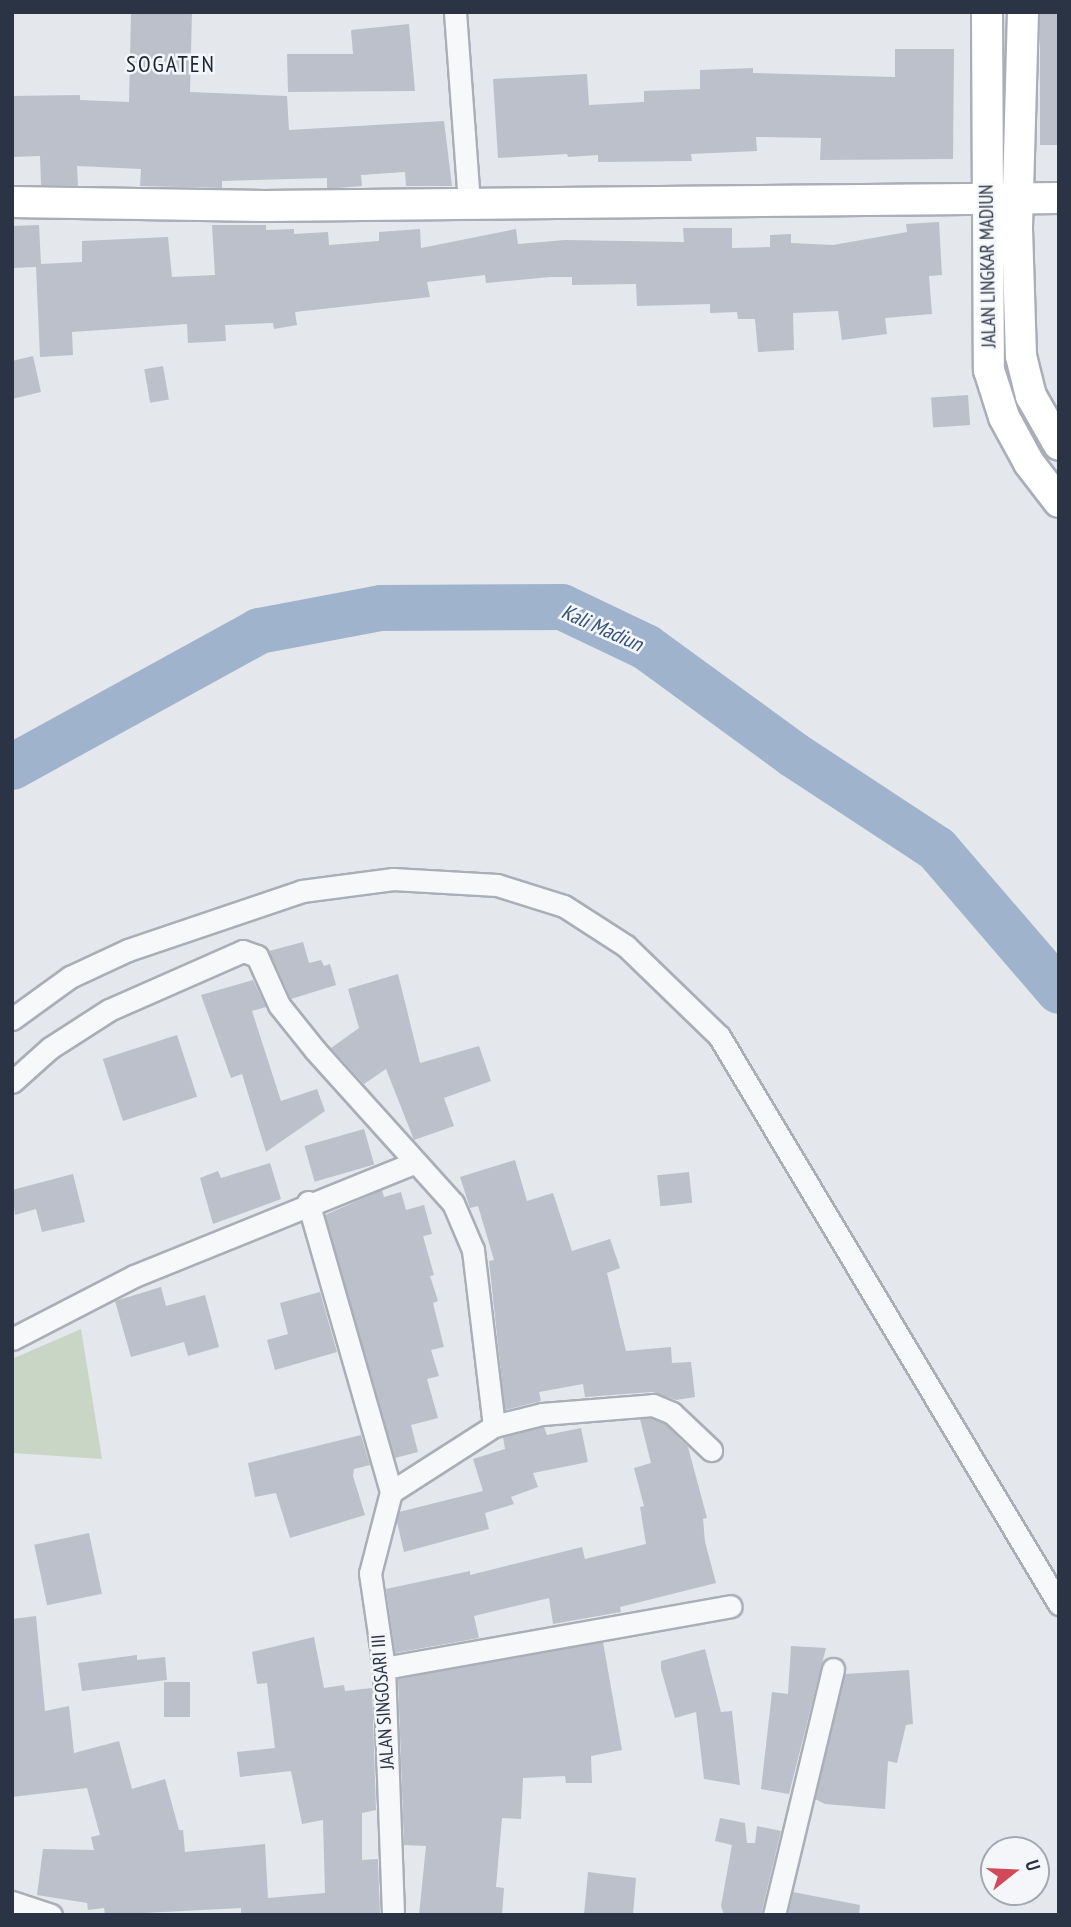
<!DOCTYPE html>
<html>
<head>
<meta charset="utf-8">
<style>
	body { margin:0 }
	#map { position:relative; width:1071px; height:1927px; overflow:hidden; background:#e4e7ec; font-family:"PT Sans Narrow",sans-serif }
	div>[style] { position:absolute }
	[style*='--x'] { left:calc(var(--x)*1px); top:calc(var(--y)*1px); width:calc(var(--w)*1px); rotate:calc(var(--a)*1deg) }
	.green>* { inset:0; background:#c9d6c5 }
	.river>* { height:46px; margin:-23px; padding:0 23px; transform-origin:23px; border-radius:23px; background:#9fb4cc }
	.building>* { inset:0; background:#bbc0ca; transform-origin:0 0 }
	.roads { filter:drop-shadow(2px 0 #a9aeb7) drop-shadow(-2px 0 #a9aeb7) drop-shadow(0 2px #a9aeb7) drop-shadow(0 -2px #a9aeb7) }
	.street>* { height:21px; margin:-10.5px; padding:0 10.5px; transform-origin:10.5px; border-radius:10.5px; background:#f7f8fa }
	.secondary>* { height:30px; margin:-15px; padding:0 15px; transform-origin:15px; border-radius:15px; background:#fff }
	span { translate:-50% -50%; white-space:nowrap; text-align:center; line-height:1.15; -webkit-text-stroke:5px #f4f6f9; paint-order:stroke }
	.street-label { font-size:19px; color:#2b3445 }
	.water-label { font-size:21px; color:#34527a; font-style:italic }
	.quarter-label { font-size:23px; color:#1d2536; letter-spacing:2px }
	.frame { position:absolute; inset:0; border:14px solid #2b3445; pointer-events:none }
	.north { position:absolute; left:980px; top:1836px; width:70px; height:70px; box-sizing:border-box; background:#f4f6f9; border:2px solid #a4a8b1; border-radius:50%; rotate:72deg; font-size:19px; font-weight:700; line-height:28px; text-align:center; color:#2b3445 }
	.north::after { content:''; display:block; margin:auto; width:24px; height:32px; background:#d1495b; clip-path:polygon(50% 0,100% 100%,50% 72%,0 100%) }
</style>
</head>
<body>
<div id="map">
	<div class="green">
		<i style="clip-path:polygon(81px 1329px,102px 1459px,12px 1453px,12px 1359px)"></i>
	</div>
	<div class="river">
		<i style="--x:12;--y:767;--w:282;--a:-28.8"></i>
		<i style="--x:259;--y:631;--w:124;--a:-10.7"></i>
		<i style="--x:381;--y:608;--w:181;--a:-0.3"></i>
		<i style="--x:562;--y:607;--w:93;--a:25.5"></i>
		<i style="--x:646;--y:647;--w:183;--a:36.1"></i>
		<i style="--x:794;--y:755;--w:171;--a:33.3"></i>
		<i style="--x:937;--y:849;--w:187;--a:49.3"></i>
	</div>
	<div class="building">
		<i style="clip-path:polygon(131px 12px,192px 12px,190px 92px,287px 96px,289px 130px,444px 121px,452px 186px,406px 186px,405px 172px,361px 175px,362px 186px,338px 188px,327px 188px,327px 178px,222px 181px,222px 188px,140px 186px,141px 169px,77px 166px,78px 186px,41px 185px,40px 156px,12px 157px,12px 96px,80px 95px,80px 100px,129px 102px)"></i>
		<i style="left:1040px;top:12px;width:19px;height:133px"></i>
		<i style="clip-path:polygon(409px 24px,415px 91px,288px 92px,287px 54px,353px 54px,351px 30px)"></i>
		<i style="clip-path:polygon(895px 49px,954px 49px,953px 159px,820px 160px,821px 138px,756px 137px,757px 151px,691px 154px,692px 161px,598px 162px,598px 155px,568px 157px,567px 154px,498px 158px,493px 79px,587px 74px,589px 105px,644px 102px,644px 91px,700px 89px,700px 70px,753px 68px,753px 73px,895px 77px)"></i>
		<i style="clip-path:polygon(939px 222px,942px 275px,929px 276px,932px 314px,885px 318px,887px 334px,842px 340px,838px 311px,793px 313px,794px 350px,758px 352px,755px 319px,738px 319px,737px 312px,710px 313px,710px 304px,637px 306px,636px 284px,572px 285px,572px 277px,550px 277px,486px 283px,485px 275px,427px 282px,430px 297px,295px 312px,297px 325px,274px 329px,273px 323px,225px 325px,226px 341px,188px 343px,187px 324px,72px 332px,73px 355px,40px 357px,36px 267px,12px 268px,12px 226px,39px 225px,41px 264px,82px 262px,82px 241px,168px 237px,172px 277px,215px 275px,212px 225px,266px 225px,266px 230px,294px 229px,294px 234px,328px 232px,329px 245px,379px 241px,379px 232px,420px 229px,421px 248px,516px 229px,518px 244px,565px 240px,684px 242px,683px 228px,732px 228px,732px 248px,770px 247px,770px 235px,791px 234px,791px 243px,833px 245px,907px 232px,906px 224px)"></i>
		<i style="clip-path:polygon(33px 356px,41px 392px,12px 399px,12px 361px)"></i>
		<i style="left:163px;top:366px;width:34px;height:19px;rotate:80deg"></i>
		<i style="left:968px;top:395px;width:30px;height:37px;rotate:86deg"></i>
		<i style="clip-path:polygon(303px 942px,309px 963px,321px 960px,324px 966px,330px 964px,336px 985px,291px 999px,269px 951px)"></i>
		<i style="clip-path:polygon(398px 974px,420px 1063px,479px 1046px,491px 1081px,444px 1098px,454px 1126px,414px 1140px,386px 1069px,364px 1084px,331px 1048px,359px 1028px,348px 989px)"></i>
		<i style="clip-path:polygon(253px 980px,266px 1007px,252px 1011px,281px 1101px,317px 1089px,325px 1111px,266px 1152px,242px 1074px,231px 1078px,201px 995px)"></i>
		<i style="left:177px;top:1035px;width:65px;height:78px;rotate:72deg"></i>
		<i style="left:364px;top:1129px;width:37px;height:62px;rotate:74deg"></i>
		<i style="clip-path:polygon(515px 1160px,527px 1201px,553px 1193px,572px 1251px,610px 1239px,620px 1268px,607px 1273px,626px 1351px,671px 1347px,672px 1363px,691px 1362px,695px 1397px,676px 1400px,652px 1392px,585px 1397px,583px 1384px,539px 1392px,541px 1401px,505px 1410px,489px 1261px,494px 1260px,478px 1206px,470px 1208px,460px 1177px)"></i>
		<i style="clip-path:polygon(270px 1163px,281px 1199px,213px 1224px,200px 1178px,218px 1171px,221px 1178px)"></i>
		<i style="left:689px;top:1172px;width:31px;height:32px;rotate:84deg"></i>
		<i style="clip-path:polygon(73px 1174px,85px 1222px,42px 1232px,36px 1209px,15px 1215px,12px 1190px)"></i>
		<i style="clip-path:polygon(382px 1190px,384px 1197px,401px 1192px,406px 1210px,424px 1205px,432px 1234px,423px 1236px,434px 1275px,430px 1276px,438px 1301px,433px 1303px,444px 1347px,431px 1350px,439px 1376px,427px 1379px,438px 1418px,411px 1425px,418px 1452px,395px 1458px,325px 1215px)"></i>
		<i style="clip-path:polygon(161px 1287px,166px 1306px,205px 1295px,219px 1347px,188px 1356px,184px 1342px,131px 1357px,115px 1301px)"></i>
		<i style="clip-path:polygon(320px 1292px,337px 1352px,275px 1370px,267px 1340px,288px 1334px,280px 1303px)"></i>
		<i style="clip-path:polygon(651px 1418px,665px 1424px,688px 1447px,707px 1518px,703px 1519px,705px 1542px,716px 1583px,620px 1607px,621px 1612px,553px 1624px,549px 1598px,474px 1616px,479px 1638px,395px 1653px,386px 1589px,470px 1571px,470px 1575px,582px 1547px,585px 1559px,646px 1544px,640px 1507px,644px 1506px,634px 1468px,651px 1463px,640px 1419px)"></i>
		<i style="clip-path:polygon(544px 1427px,547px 1435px,581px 1428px,588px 1462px,533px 1473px,538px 1487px,511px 1497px,514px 1504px,485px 1513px,489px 1529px,404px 1552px,397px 1522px,399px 1512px,483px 1491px,473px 1459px,505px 1449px,503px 1437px)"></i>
		<i style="clip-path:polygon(361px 1435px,370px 1465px,354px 1469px,353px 1476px,365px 1515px,290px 1538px,276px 1493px,255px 1497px,248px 1463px)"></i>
		<i style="left:89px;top:1533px;width:62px;height:56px;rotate:78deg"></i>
		<i style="clip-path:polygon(36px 1616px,45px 1711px,69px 1706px,74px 1753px,119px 1741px,132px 1789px,165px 1779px,179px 1830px,183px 1830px,185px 1852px,265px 1844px,268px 1898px,325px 1893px,323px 1820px,302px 1824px,291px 1771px,240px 1777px,237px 1752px,275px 1748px,267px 1683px,257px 1684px,252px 1652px,314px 1637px,324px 1688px,344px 1685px,345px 1691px,372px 1688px,376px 1810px,362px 1813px,362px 1860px,378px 1859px,380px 1915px,241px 1915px,241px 1908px,105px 1915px,104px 1908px,88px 1910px,87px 1903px,37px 1895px,43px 1849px,94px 1850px,91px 1837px,100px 1835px,87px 1788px,12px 1797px,12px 1619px)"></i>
		<i style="clip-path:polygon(603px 1642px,622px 1750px,591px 1756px,592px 1783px,566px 1783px,565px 1776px,523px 1778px,521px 1819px,502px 1818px,496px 1887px,504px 1888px,502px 1915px,419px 1915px,426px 1846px,404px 1845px,398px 1679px)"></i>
		<i style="clip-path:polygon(791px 1646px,826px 1648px,789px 1794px,761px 1789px,772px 1692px,788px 1694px)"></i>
		<i style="clip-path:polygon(705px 1649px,721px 1712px,732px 1711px,740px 1785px,704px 1779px,696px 1712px,675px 1718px,661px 1669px,661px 1661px)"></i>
		<i style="clip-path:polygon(137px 1655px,137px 1660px,165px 1657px,167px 1680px,82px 1691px,78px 1663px)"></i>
		<i style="clip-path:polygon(909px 1670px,913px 1724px,906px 1725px,897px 1763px,888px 1761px,885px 1809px,825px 1804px,815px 1799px,845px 1674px)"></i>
		<i style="left:164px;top:1682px;width:26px;height:35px"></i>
		<i style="clip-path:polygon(720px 1818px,745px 1823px,747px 1843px,755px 1843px,757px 1826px,781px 1831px,761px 1915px,724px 1915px,721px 1906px,732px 1845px,715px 1841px)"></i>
		<i style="clip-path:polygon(588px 1872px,636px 1878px,633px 1915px,584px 1915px)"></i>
		<i style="clip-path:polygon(793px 1892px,860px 1905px,859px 1915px,788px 1915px)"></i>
	</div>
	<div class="roads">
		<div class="street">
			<i style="--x:455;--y:12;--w:192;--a:85.8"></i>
			<i style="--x:12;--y:1019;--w:72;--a:-35.9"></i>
			<i style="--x:70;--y:977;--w:64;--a:-25"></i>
			<i style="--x:128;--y:950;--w:184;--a:-18.7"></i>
			<i style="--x:302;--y:891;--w:92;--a:-7.5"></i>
			<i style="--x:393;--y:879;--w:104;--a:3.3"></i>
			<i style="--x:497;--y:885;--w:70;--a:17.4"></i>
			<i style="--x:564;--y:906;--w:74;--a:32.8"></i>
			<i style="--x:626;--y:946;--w:129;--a:44.1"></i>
			<i style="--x:719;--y:1036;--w:662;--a:59.1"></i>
			<i style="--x:12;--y:1082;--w:51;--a:-41.8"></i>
			<i style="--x:50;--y:1048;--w:70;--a:-32.8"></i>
			<i style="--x:109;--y:1010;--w:146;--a:-23.8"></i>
			<i style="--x:243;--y:951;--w:15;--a:20"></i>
			<i style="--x:257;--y:956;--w:54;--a:65.8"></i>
			<i style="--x:279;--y:1005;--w:58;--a:51.3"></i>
			<i style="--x:315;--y:1050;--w:206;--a:48"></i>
			<i style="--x:453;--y:1203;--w:51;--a:66.9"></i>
			<i style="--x:473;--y:1250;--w:177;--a:83.2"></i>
			<i style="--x:494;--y:1426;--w:122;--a:147.3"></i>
			<i style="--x:308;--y:1202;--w:302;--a:74"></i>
			<i style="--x:12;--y:1339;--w:137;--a:-27.3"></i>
			<i style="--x:134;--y:1276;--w:301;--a:-22"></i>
			<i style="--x:494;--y:1426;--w:49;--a:-14"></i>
			<i style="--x:542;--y:1414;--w:111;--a:-4.6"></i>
			<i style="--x:653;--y:1405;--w:21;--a:23"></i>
			<i style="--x:672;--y:1413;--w:54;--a:43.5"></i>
			<i style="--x:391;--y:1492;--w:84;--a:104.5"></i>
			<i style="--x:370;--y:1573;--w:96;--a:81.6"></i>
			<i style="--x:384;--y:1668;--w:247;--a:87.9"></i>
			<i style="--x:384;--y:1668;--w:352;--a:-10.1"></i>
			<i style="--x:12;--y:1902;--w:41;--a:18.4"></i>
			<i style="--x:774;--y:1915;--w:253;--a:-76.5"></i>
		</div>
		<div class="secondary">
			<i style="--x:987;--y:12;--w:358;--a:89.7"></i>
			<i style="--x:989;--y:370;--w:49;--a:72.3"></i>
			<i style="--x:1004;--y:417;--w:52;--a:61.5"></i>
			<i style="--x:1029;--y:463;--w:49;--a:52.4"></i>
			<i style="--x:1023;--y:12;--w:217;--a:91.6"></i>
			<i style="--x:1017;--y:229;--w:127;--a:88.2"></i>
			<i style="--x:1021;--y:356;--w:41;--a:76"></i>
			<i style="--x:1031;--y:396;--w:56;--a:60.3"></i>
			<i style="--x:12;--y:202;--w:253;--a:0.9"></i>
			<i style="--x:265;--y:206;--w:794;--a:-0.58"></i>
		</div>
	</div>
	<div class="street-label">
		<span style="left:988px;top:266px;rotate:-91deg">JALAN LINGKAR MADIUN</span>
		<span style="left:383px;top:1702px;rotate:-94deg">JALAN SINGOSARI III</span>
	</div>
	<div class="water-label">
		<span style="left:602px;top:628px;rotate:24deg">Kali Madiun</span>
	</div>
	<div class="quarter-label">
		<span style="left:171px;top:64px">SOGATEN</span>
	</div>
	<div class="frame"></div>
	<div class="north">U</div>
</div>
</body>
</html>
